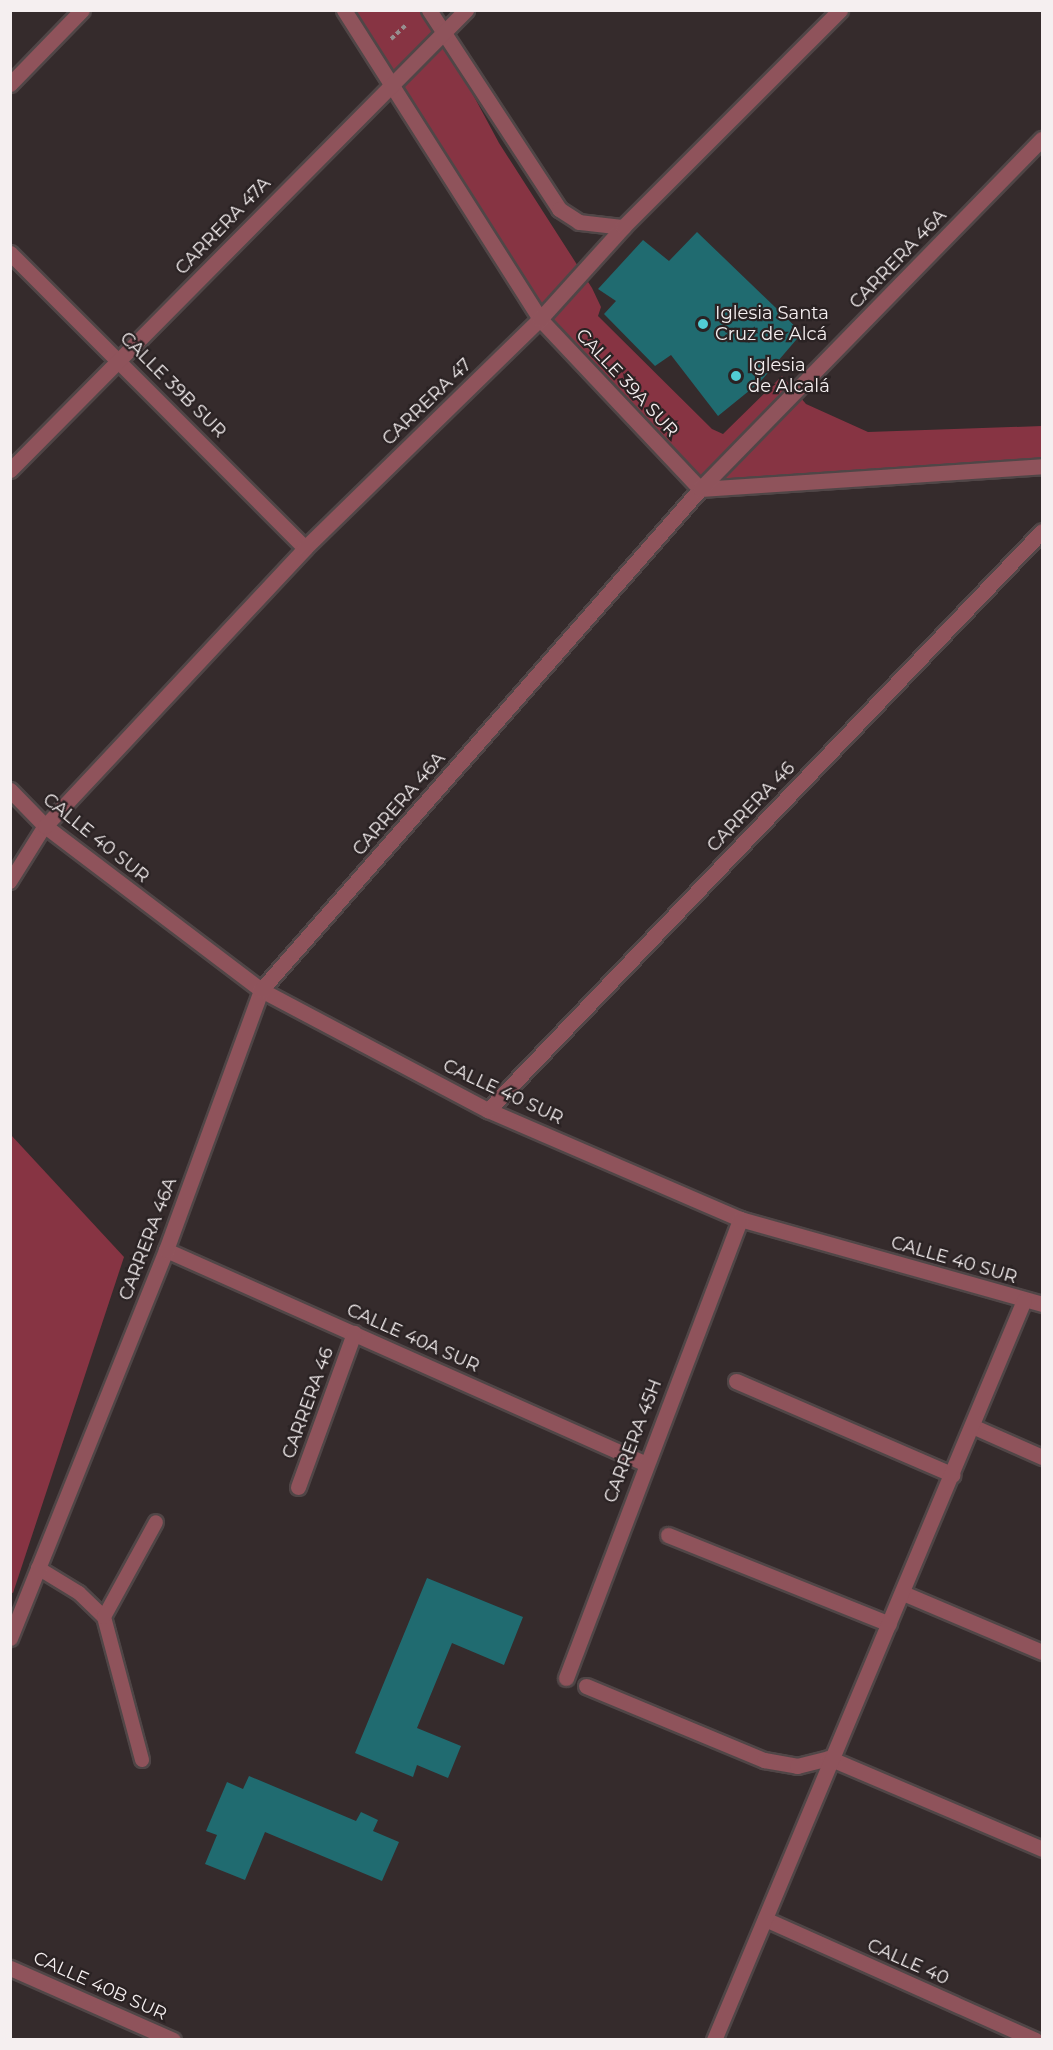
<!DOCTYPE html>
<html>
<head>
<meta charset="utf-8">
<style>
	body { margin:0 }
	#map { position:relative; width:1053px; height:2050px; overflow:hidden; background:#352b2c; font-family:Montserrat,sans-serif }
	div>[style] { position:absolute }
	[style*='--x'] { left:calc(var(--x)*1px); top:calc(var(--y)*1px); width:calc(var(--w)*1px); rotate:calc(var(--a)*1deg) }
	.green>* { inset:0; background:#873443 }
	.building>* { inset:0; background:#206b70 }
	.path>* { height:4px; margin-top:-2px; transform-origin:0; background:repeating-linear-gradient(90deg,#978f90 0 4.5px,transparent 0 7.5px) }
	.roads { filter:drop-shadow(2px 0 #504647) drop-shadow(-2px 0 #504647) drop-shadow(0 2px #504647) drop-shadow(0 -2px #504647) }
	.lane>* { height:14px; margin:-7px; padding:0 7px; transform-origin:7px; border-radius:7px; background:#8f535b }
	.street>* { height:15px; margin:-7.5px; padding:0 7.5px; transform-origin:7.5px; border-radius:7.5px; background:#8f535b }
	.dots>* { width:16px; height:16px; translate:-50% -50%; box-sizing:border-box; border:3px solid #2a2223; border-radius:50% }
	span { translate:-50% -50%; white-space:nowrap; text-align:center; line-height:1.15; -webkit-text-stroke:4.5px #2a2223; paint-order:stroke }
	.street-label { font-size:18px; color:#f5eff0 }
	.poi-label { font-size:18px; color:#f5eff0 }
	.left { translate:0 -50%; text-align:left }
	.frame { position:absolute; inset:0; border:12px solid #f5eff0; pointer-events:none }
</style>
</head>
<body>
<div id="map">
	<div class="green">
		<i style="clip-path:polygon(344px 11px,428px 11px,499px 143px,592px 288px,601px 307px,598px 316px,712px 429px,723px 434px,782px 376px,806px 404px,868px 432px,1042px 426px,1042px 465px,702px 485px,568px 348px)"></i>
		<i style="clip-path:polygon(11px 1135px,124px 1257px,13px 1593px,10px 1592px)"></i>
	</div>
	<div class="building">
		<i style="clip-path:polygon(697px 232px,802px 333px,760px 382px,718px 416px,671px 355px,655px 366px,604px 314px,616px 301px,598px 289px,643px 240px,669px 261px)"></i>
		<i style="clip-path:polygon(427px 1578px,523px 1617px,504px 1665px,452px 1643px,417px 1728px,461px 1746px,448px 1778px,417px 1765px,413px 1777px,355px 1753px)"></i>
		<i style="clip-path:polygon(249px 1776px,356px 1821px,361px 1812px,378px 1820px,373px 1831px,399px 1842px,382px 1881px,265px 1832px,245px 1880px,205px 1864px,217px 1835px,206px 1831px,227px 1782px,243px 1789px)"></i>
	</div>
	<div class="path">
		<i style="--x:391;--y:39;--w:22;--a:-43"></i>
	</div>
	<div class="roads">
		<div class="lane">
			<i style="--x:10;--y:882;--w:66;--a:-58"></i>
			<i style="--x:38;--y:1568;--w:48;--a:31.4"></i>
			<i style="--x:79;--y:1593;--w:35;--a:44"></i>
			<i style="--x:104;--y:1617;--w:148;--a:75.1"></i>
			<i style="--x:104;--y:1617;--w:108;--a:-61.3"></i>
		</div>
		<div class="street">
			<i style="--x:344;--y:10;--w:366;--a:57.6"></i>
			<i style="--x:540;--y:319;--w:233;--a:46.7"></i>
			<i style="--x:700;--y:489;--w:343;--a:-3.8"></i>
			<i style="--x:429;--y:10;--w:238;--a:56.8"></i>
			<i style="--x:559;--y:209;--w:24;--a:33"></i>
			<i style="--x:579;--y:222;--w:44;--a:6.5"></i>
			<i style="--x:10;--y:84;--w:103;--a:-45.8"></i>
			<i style="--x:10;--y:253;--w:417;--a:45"></i>
			<i style="--x:10;--y:470;--w:648;--a:-45.25"></i>
			<i style="--x:10;--y:790;--w:50;--a:45.8"></i>
			<i style="--x:45;--y:826;--w:271;--a:37.2"></i>
			<i style="--x:261;--y:990;--w:257;--a:27.9"></i>
			<i style="--x:488;--y:1110;--w:275;--a:23.4"></i>
			<i style="--x:740;--y:1219;--w:314;--a:15.7"></i>
			<i style="--x:45;--y:826;--w:381;--a:-46.9"></i>
			<i style="--x:305;--y:548;--w:328;--a:-44.3"></i>
			<i style="--x:540;--y:319;--w:124;--a:-47.9"></i>
			<i style="--x:623;--y:227;--w:307;--a:-45"></i>
			<i style="--x:488;--y:1110;--w:801;--a:-46.26"></i>
			<i style="--x:166;--y:1250;--w:523;--a:24.02"></i>
			<i style="--x:736;--y:1381;--w:236;--a:23.4"></i>
			<i style="--x:972;--y:1426;--w:77;--a:23.9"></i>
			<i style="--x:298;--y:1487;--w:164;--a:-70"></i>
			<i style="--x:668;--y:1535;--w:238;--a:21.9"></i>
			<i style="--x:903;--y:1593;--w:151;--a:23"></i>
			<i style="--x:10;--y:1638;--w:418;--a:-68.1"></i>
			<i style="--x:166;--y:1250;--w:277;--a:-69.9"></i>
			<i style="--x:261;--y:990;--w:666;--a:-48.77"></i>
			<i style="--x:700;--y:489;--w:489;--a:-45.7"></i>
			<i style="--x:566;--y:1678;--w:491;--a:-69.2"></i>
			<i style="--x:586;--y:1686;--w:193;--a:22.6"></i>
			<i style="--x:764;--y:1760;--w:34;--a:10"></i>
			<i style="--x:797;--y:1766;--w:33;--a:-14"></i>
			<i style="--x:829;--y:1758;--w:232;--a:23.1"></i>
			<i style="--x:765;--y:1919;--w:296;--a:24.1"></i>
			<i style="--x:10;--y:1968;--w:178;--a:23.8"></i>
			<i style="--x:714;--y:2040;--w:802;--a:-67.27"></i>
		</div>
	</div>
	<div class="dots">
		<i style="left:703px;top:324px;background:#51ccd4"></i>
		<i style="left:736px;top:376px;background:#51ccd4"></i>
	</div>
	<div class="street-label">
		<span style="left:223px;top:226px;rotate:-46deg">CARRERA 47A</span>
		<span style="left:898px;top:259px;rotate:-46deg">CARRERA 46A</span>
		<span style="left:627px;top:383px;rotate:47deg">CALLE 39A SUR</span>
		<span style="left:173px;top:385px;rotate:45deg">CALLE 39B SUR</span>
		<span style="left:427px;top:402px;rotate:-44deg">CARRERA 47</span>
		<span style="left:399px;top:804px;rotate:-49deg">CARRERA 46A</span>
		<span style="left:751px;top:807px;rotate:-46deg">CARRERA 46</span>
		<span style="left:96px;top:838px;rotate:39deg">CALLE 40 SUR</span>
		<span style="left:503px;top:1092px;rotate:25deg">CALLE 40 SUR</span>
		<span style="left:148px;top:1239px;rotate:-69deg">CARRERA 46A</span>
		<span style="left:954px;top:1260px;rotate:16deg">CALLE 40 SUR</span>
		<span style="left:413px;top:1338px;rotate:24deg">CALLE 40A SUR</span>
		<span style="left:308px;top:1403px;rotate:-70deg">CARRERA 46</span>
		<span style="left:633px;top:1441px;rotate:-69deg">CARRERA 45H</span>
		<span style="left:908px;top:1962px;rotate:24deg">CALLE 40</span>
		<span style="left:100px;top:1986px;rotate:24deg">CALLE 40B SUR</span>
	</div>
	<div class="poi-label">
		<span class="left" style="left:715px;top:324px">Iglesia Santa<br>Cruz de Alcá</span>
		<span class="left" style="left:748px;top:376px">Iglesia<br>de Alcalá</span>
	</div>
	<div class="frame"></div>
</div>
</body>
</html>
